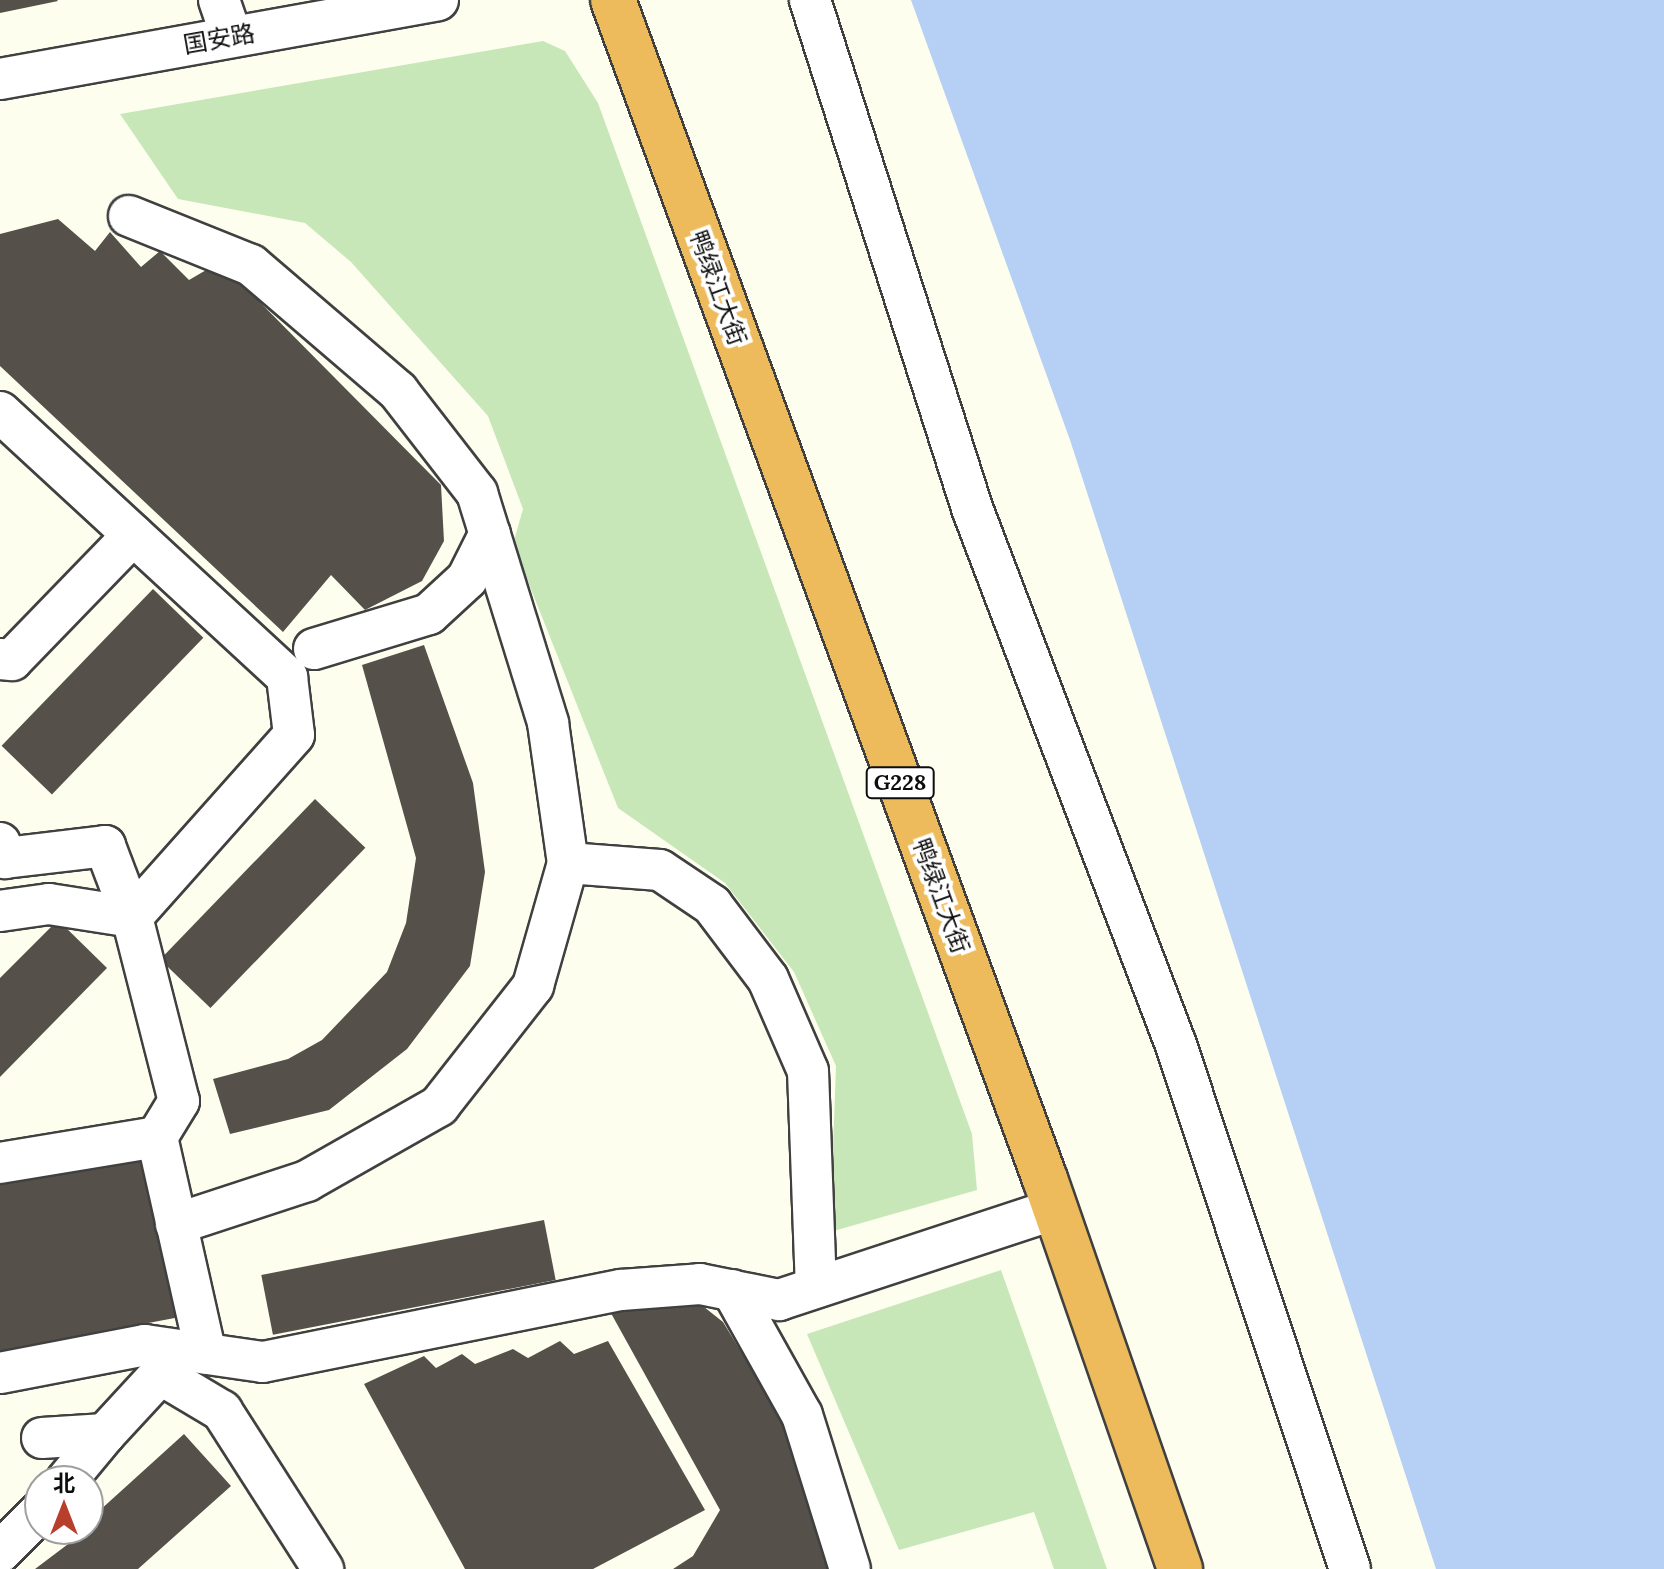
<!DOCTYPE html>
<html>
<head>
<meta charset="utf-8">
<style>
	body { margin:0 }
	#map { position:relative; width:1664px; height:1569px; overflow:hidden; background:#fefeee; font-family:Lora,"Noto Sans SC",serif }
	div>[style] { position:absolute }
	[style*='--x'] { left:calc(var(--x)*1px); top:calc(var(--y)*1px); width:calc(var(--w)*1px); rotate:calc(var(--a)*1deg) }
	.green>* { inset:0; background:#c8e7b9 }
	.water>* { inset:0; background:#b5d0f4 }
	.building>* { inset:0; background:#55514a; transform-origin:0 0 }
	.roads { filter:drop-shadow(2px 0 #404040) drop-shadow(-2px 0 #404040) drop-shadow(0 2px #404040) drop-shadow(0 -2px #404040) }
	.minor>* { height:40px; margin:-20px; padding:0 20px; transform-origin:20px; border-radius:20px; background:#fff }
	.highway>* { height:44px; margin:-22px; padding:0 22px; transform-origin:22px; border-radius:22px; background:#eebb5c }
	span { translate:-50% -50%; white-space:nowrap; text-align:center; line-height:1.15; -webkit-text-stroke:8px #fff; paint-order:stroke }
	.shield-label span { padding:2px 6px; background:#fff; border:2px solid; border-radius:6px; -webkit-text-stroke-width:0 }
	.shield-label { font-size:22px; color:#0d0d0d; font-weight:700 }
	.street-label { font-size:24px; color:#0d0d0d }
	.north { position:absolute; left:24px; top:1465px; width:80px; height:80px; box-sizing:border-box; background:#fff; border:2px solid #9e9e9e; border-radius:50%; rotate:0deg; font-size:22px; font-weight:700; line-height:32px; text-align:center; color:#0d0d0d }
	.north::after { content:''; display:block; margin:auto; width:28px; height:36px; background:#b83f2b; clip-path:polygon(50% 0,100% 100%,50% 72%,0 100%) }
</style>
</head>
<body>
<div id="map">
	<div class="green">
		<i style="clip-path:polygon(543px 41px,565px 51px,598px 103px,972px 1134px,977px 1190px,830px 1232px,836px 1066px,794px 972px,725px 883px,618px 808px,513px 544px,523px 509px,488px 416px,351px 262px,305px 223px,178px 199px,120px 114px)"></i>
		<i style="clip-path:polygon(1001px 1270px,1107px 1569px,1054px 1569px,1034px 1512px,899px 1550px,807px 1334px)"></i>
	</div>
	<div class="water">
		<i style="clip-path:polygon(911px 0,1664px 0,1664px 1569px,1436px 1569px,1070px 440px)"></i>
	</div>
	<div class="building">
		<i style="clip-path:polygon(0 0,57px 0,58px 1px,0 13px)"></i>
		<i style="clip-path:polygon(58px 219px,95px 251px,110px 232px,141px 267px,160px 251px,189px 280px,220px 262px,441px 485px,444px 541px,422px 581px,365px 610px,331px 575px,283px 632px,0 366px,0 234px)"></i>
		<i style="left:153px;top:589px;width:70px;height:218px;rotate:44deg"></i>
		<i style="clip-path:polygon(424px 645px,473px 783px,485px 872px,470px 966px,407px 1049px,329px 1110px,230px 1134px,213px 1079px,288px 1059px,322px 1040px,387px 972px,406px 923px,416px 858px,362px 665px)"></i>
		<i style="left:315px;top:799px;width:70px;height:223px;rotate:44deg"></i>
		<i style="clip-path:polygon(58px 920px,107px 968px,0 1077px,0 978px)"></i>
		<i style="clip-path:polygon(149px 1150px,180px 1317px,0 1351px,0 1177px)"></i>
		<i style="left:544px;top:1220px;width:61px;height:288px;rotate:79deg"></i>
		<i style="clip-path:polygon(694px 1299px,723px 1322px,782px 1419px,829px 1569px,673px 1569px,693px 1556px,720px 1510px,607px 1306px)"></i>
		<i style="clip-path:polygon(560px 1341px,574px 1354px,608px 1341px,705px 1510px,593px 1569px,465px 1569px,364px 1384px,424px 1356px,436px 1368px,462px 1354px,475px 1364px,513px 1349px,528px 1358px)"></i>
		<i style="clip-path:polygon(184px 1434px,231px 1486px,138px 1569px,35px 1569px,88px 1529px,88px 1521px)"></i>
	</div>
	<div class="roads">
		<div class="minor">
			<i style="--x:219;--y:0;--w:39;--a:71"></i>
			<i style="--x:810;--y:0;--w:533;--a:72.31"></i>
			<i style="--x:972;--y:508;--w:574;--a:69.2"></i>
			<i style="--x:1176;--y:1045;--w:552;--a:71.63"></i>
			<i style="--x:0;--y:79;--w:445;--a:-10.2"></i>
			<i style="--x:129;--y:216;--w:131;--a:21.9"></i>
			<i style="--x:251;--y:265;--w:194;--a:40.6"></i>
			<i style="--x:398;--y:391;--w:129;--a:52.2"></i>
			<i style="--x:477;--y:493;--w:241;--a:72.8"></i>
			<i style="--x:548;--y:723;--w:141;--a:81.9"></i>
			<i style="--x:568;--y:863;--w:128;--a:105.9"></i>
			<i style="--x:533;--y:986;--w:152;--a:128.1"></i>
			<i style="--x:439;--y:1106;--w:152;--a:150.4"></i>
			<i style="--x:307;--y:1181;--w:138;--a:161.8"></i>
			<i style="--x:0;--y:412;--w:391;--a:42.7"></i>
			<i style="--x:287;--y:677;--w:58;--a:83.1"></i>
			<i style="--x:294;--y:735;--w:244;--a:131.7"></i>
			<i style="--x:132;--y:917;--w:190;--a:75.7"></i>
			<i style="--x:179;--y:1101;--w:42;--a:121.4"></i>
			<i style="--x:314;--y:649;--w:120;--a:-16.9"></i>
			<i style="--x:429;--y:614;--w:52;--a:-42.6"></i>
			<i style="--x:467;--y:579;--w:51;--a:-63.4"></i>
			<i style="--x:0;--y:659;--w:12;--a:5"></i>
			<i style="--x:12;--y:660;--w:174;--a:-45.9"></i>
			<i style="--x:0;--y:843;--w:16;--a:72"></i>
			<i style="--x:5;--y:858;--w:101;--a:-6.8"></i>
			<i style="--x:105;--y:846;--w:76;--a:69.2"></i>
			<i style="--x:132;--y:917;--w:84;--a:-171.1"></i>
			<i style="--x:49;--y:904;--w:49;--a:171.9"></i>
			<i style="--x:568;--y:863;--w:92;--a:4.4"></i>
			<i style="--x:660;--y:870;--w:63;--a:33.9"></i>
			<i style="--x:712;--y:905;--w:93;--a:52.9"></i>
			<i style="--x:768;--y:979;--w:100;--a:66.5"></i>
			<i style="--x:808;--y:1071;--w:216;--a:87.9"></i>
			<i style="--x:0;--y:1163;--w:159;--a:-9.4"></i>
			<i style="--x:157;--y:1137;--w:222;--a:77.3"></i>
			<i style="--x:732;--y:1290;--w:143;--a:60.8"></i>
			<i style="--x:802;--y:1415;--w:161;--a:72.7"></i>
			<i style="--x:0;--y:1373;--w:148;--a:-10.9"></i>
			<i style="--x:145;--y:1345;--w:119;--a:8.2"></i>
			<i style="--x:263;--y:1362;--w:365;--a:-11.4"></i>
			<i style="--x:621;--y:1290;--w:79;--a:-4.3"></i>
			<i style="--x:700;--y:1284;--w:81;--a:11.4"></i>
			<i style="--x:779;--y:1300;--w:291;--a:-18.2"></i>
			<i style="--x:160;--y:1374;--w:72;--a:30.8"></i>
			<i style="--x:222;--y:1411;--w:188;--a:57.4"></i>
			<i style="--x:42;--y:1438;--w:63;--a:-3.6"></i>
			<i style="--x:105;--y:1434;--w:106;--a:-47.3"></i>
			<i style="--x:66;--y:1481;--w:61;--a:-50.3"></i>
			<i style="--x:0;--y:1552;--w:57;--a:-45"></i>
		</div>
		<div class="highway">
			<i style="--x:613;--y:0;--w:1256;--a:69.88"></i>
			<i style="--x:1045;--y:1179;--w:413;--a:70.9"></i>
		</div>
	</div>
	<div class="shield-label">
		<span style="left:900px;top:783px">G228</span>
	</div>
	<div class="street-label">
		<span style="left:219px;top:39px;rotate:-10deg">国安路</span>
		<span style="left:718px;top:288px;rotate:70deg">鸭绿江大街</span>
		<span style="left:941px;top:896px;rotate:70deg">鸭绿江大街</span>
	</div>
	<div class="north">北</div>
</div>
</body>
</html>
